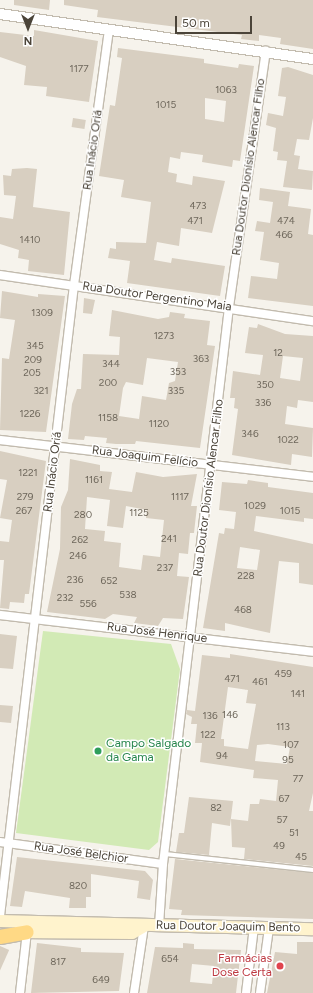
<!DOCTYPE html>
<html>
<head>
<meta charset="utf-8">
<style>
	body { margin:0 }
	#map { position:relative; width:313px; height:993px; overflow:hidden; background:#f6f3ec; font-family:Figtree,sans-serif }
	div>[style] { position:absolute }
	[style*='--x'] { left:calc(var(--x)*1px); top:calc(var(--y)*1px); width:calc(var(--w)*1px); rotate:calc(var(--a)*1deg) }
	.green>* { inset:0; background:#d2eab5 }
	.building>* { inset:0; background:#d8cfc1; transform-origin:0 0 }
	.roads { filter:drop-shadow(1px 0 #c2bbae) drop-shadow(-1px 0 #c2bbae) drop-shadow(0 1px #c2bbae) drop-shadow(0 -1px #c2bbae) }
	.service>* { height:4px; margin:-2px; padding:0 2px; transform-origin:2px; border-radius:2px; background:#fff }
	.minor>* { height:8px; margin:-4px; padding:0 4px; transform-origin:4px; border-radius:4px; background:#fff }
	.tertiary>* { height:10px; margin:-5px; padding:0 5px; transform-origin:5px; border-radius:5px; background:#fff }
	.secondary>* { height:12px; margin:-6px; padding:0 6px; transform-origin:6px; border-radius:6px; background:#fff3cd }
	.trunk>* { height:14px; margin:-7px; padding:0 7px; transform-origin:7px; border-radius:7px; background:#ffd985 }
	.dots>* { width:11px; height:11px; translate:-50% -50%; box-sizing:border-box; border:2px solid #fff; border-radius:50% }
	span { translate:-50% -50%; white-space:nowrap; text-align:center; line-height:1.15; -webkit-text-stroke:3px #fff; paint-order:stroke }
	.number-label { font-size:10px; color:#6e675b }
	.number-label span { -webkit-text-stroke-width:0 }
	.street-label { font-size:12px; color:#4b4439 }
	.leisure-label { font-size:12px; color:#27864d }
	.left { translate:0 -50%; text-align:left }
	.health-label { font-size:12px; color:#be3a42 }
	.right { translate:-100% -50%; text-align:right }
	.north { position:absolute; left:8px; top:8px; width:40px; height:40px; -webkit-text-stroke:3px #fff; paint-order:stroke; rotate:180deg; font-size:11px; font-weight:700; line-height:16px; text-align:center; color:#4b4439 }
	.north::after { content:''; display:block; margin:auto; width:14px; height:18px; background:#4b4439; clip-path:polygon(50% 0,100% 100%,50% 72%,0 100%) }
	.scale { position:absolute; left:175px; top:16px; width:77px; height:18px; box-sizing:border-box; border:2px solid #4b4439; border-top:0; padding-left:5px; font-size:12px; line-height:14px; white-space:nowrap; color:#4b4439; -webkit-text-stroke:3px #fff; paint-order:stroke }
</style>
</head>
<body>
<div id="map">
	<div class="green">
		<i style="clip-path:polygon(43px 631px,171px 644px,180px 669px,158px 842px,149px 850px,16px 833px)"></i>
	</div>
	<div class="building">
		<i style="clip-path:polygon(14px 0,50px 0,49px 10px,14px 5px)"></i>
		<i style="clip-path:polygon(64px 0,313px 0,313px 49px,280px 44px,281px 38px,259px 35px,259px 41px,241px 39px,242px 35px,97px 17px,98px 10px,64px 5px)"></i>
		<i style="clip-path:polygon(34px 30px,98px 41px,89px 102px,46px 96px,47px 87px,24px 85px,26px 66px,0 57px,0 32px,34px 36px)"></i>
		<i style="clip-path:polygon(evenodd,118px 48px,204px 59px,204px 63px,238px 68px,239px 64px,254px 66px,240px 161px,233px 160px,232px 167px,202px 162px,203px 155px,181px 152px,180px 159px,170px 157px,168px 172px,177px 174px,176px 182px,192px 185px,193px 176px,225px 181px,212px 233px,181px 228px,179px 246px,157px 242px,154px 260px,171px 263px,172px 258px,225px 266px,220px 296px,127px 283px,130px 261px,108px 258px,110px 248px,116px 249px,116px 242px,146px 243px,151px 202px,121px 197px,124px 180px,99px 176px,110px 105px,115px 106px,122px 58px,117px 57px,118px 48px,205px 98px,226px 101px,224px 122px,205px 119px,205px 98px)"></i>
		<i style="clip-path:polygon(288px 67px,313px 75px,313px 118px,309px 140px,297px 139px,294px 155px,300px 156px,298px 169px,313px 171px,312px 190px,283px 187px,287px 161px,277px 160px,278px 152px,273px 151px,276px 128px,266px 125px,268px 113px,283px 116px,286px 97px,278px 96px,282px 68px)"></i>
		<i style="left:73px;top:118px;width:13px;height:9px;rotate:9deg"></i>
		<i style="clip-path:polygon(27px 168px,37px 169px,33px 207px,70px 212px,64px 275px,28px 271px,29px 260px,18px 258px,19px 250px,0 244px,0 217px,13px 219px,16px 196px,4px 195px,3px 175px,11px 176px,12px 169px)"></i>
		<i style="clip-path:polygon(260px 188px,290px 192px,288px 206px,311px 209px,308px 234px,313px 235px,313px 306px,248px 298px,251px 276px,277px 279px,279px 263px,260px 260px,264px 232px,255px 231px,257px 221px,270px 223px,273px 202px,259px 200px)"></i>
		<i style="clip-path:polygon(2px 291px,38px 297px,38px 294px,65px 296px,46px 432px,0 430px,2px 358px,9px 359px,15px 320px,0 318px)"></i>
		<i style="clip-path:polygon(84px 298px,95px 300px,92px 314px,83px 313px)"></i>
		<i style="clip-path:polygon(evenodd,112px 310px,158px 319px,169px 317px,170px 312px,185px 314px,184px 318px,210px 321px,207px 345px,215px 346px,200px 448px,136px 441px,135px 444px,116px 444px,106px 443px,107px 438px,85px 436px,84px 440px,68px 439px,72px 404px,77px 389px,81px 389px,83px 354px,119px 355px,120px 337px,109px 336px,112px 310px,147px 358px,178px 362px,175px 381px,169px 383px,166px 400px,142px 396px,139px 419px,119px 416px,123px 388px,126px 382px,143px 385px,147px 358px)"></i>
		<i style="clip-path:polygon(evenodd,258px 324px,285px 334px,313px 336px,313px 402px,298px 400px,297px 408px,287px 406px,285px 424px,313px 428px,312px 457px,292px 454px,291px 465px,232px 455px,238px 409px,234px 408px,235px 398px,230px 398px,233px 371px,260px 375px,263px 355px,245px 353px,249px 327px,257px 328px,258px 324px,283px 356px,303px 358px,300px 381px,280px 378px,283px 356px)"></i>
		<i style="clip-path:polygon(0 451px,46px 461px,29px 594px,25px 594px,24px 603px,10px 602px,9px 609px,0 608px,4px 560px,0 560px,0 541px,9px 542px,12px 520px,0 518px,7px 480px,0 479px)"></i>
		<i style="clip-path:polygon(evenodd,70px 459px,100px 465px,100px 471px,112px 472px,109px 489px,132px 492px,136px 472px,163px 477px,197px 474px,191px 506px,197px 506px,194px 533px,190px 533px,188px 554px,179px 553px,177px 576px,189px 577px,183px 619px,163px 618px,158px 626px,134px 623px,137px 617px,113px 614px,105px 619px,47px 612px,60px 549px,61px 507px,68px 490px,70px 459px,87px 497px,110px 500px,107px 526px,123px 528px,126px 506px,147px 510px,146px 518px,164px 520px,160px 557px,143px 555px,141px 570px,119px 567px,121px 543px,104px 541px,105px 531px,85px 529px,87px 497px)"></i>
		<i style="clip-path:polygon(evenodd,248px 480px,268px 483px,268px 487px,313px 493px,313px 519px,304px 518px,304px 522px,256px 516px,254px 531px,313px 544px,313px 585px,299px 583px,299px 563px,279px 561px,270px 633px,225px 623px,225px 631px,203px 628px,219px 533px,224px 534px,225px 528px,234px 529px,236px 512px,219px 510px,222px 482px,247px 484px,248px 480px,240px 547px,260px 550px,257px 570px,237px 568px,240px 547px)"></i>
		<i style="clip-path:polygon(0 634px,17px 636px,13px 669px,0 668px)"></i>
		<i style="clip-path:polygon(evenodd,230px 654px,313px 667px,313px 793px,309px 811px,313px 811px,313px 866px,244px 859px,245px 848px,232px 847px,231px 819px,248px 821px,250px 804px,259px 804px,260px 799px,276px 801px,278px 780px,253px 778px,254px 770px,200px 762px,202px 743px,195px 743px,197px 724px,191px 724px,192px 717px,186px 714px,187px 710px,195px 711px,202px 655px,230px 658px,230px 654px,228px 687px,248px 690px,246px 703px,256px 704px,248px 749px,224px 746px,224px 739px,221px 739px,228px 687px,230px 654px,268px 744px,290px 747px,287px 764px,255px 761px,257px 745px,268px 744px)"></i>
		<i style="clip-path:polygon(0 705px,13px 706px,11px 723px,0 722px)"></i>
		<i style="clip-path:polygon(189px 797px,233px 801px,230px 826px,212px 823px,209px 855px,176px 852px,179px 833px,184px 833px)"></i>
		<i style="clip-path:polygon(17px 857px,145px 871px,153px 880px,150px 900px,137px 898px,139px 881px,91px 874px,91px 897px,86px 897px,86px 908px,69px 908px,70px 898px,25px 891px,22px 907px,10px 906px)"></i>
		<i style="clip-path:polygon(175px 859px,313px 873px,313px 919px,181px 915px,182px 910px,169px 909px)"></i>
		<i style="clip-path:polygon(297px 942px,313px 942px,313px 993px,267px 993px,275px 952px,297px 954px)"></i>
		<i style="clip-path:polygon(37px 943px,81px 948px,81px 952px,124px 953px,119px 991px,31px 993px)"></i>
		<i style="clip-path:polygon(evenodd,183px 943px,194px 944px,194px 949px,241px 950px,236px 993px,147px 993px,155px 947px,183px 948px,183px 943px,192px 964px,214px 966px,212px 984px,190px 982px,192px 964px)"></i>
		<i style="left:0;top:946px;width:10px;height:47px;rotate:24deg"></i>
	</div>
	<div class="roads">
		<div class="service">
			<i style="--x:165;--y:854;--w:149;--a:6.2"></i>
		</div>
		<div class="minor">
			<i style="--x:0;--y:275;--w:316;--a:8.4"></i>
			<i style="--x:0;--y:440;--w:315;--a:6.7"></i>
			<i style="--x:0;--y:615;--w:315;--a:6.7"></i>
			<i style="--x:0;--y:842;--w:164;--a:7.7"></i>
			<i style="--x:0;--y:916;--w:635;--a:-83.31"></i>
			<i style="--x:74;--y:285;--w:258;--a:-82.2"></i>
			<i style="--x:159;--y:926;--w:62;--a:-86.3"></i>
			<i style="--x:163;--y:864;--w:561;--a:-83.24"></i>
			<i style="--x:229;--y:307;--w:259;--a:-81.8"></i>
			<i style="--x:20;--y:993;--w:61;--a:-83.5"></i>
			<i style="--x:134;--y:993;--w:68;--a:-81.5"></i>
			<i style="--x:246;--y:993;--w:66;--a:-83.1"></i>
			<i style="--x:260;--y:993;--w:66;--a:-82.1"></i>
		</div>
		<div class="tertiary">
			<i style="--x:0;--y:14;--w:316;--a:8.2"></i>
		</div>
		<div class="secondary">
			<i style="--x:0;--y:921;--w:313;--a:1.5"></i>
			<i style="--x:19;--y:932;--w:113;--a:0.5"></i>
			<i style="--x:132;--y:933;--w:14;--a:-30"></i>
		</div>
		<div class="trunk">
			<i style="--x:0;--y:937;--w:27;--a:-10"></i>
		</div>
	</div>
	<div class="dots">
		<i style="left:98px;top:751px;background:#2e9e5b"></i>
		<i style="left:280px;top:966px;background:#e0444e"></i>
	</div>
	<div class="number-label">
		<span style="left:79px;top:69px">1177</span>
		<span style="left:226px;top:90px">1063</span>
		<span style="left:166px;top:105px">1015</span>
		<span style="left:198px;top:206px">473</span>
		<span style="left:195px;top:221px">471</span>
		<span style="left:286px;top:221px">474</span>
		<span style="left:284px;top:235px">466</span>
		<span style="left:30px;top:240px">1410</span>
		<span style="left:42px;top:313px">1309</span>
		<span style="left:164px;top:336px">1273</span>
		<span style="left:35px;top:346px">345</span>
		<span style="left:278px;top:353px">12</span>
		<span style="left:201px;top:359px">363</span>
		<span style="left:33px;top:360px">209</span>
		<span style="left:111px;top:364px">344</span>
		<span style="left:178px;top:372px">353</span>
		<span style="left:32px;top:373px">205</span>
		<span style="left:108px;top:383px">200</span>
		<span style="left:265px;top:385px">350</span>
		<span style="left:41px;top:391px">321</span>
		<span style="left:176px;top:391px">335</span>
		<span style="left:263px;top:403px">336</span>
		<span style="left:30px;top:414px">1226</span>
		<span style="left:108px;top:418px">1158</span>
		<span style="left:159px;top:424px">1120</span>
		<span style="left:250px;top:434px">346</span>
		<span style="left:288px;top:440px">1022</span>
		<span style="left:28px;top:473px">1221</span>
		<span style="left:94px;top:480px">1161</span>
		<span style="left:25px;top:497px">279</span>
		<span style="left:180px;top:497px">1117</span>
		<span style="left:255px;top:506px">1029</span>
		<span style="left:24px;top:511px">267</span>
		<span style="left:290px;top:511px">1015</span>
		<span style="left:139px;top:513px">1125</span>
		<span style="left:83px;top:515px">280</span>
		<span style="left:169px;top:539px">241</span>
		<span style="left:80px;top:540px">262</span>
		<span style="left:78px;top:556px">246</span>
		<span style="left:165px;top:568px">237</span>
		<span style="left:246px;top:576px">228</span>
		<span style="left:75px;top:580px">236</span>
		<span style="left:109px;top:581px">652</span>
		<span style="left:128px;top:595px">538</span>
		<span style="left:65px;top:598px">232</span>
		<span style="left:88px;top:604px">556</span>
		<span style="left:243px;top:610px">468</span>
		<span style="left:283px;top:674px">459</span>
		<span style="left:232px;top:679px">471</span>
		<span style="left:260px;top:682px">461</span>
		<span style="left:298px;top:694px">141</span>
		<span style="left:230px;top:715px">146</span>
		<span style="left:210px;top:716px">136</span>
		<span style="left:283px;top:727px">113</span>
		<span style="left:208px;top:735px">122</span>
		<span style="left:291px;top:745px">107</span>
		<span style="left:222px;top:756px">94</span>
		<span style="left:288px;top:760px">95</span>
		<span style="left:298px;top:779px">77</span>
		<span style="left:284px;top:799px">67</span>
		<span style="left:216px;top:808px">82</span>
		<span style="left:282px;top:820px">57</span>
		<span style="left:294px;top:833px">51</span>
		<span style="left:279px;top:846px">49</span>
		<span style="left:301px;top:857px">45</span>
		<span style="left:78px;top:886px">820</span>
		<span style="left:170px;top:959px">654</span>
		<span style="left:58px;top:962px">817</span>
		<span style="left:101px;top:980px">649</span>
	</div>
	<div class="street-label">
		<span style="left:93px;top:150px;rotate:-82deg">Rua Inácio Oriá</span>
		<span style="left:249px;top:167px;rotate:-82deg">Rua Doutor Dionísio Alencar Filho</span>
		<span style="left:157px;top:297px;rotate:8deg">Rua Doutor Pergentino Maia</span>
		<span style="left:145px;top:457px;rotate:7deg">Rua Joaquim Felício</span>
		<span style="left:53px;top:472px;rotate:-83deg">Rua Inácio Oriá</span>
		<span style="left:209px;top:488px;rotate:-83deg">Rua Doutor Dionísio Alencar Filho</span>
		<span style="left:157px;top:633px;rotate:7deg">Rua José Henrique</span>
		<span style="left:81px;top:853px;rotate:8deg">Rua José Belchior</span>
		<span style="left:228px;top:927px;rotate:1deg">Rua Doutor Joaquim Bento</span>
	</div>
	<div class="leisure-label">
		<span class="left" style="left:106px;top:751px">Campo Salgado<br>da Gama</span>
	</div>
	<div class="health-label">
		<span class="right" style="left:272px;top:966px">Farmácias<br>Dose Certa</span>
	</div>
	<div class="north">N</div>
	<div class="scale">50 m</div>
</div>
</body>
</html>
